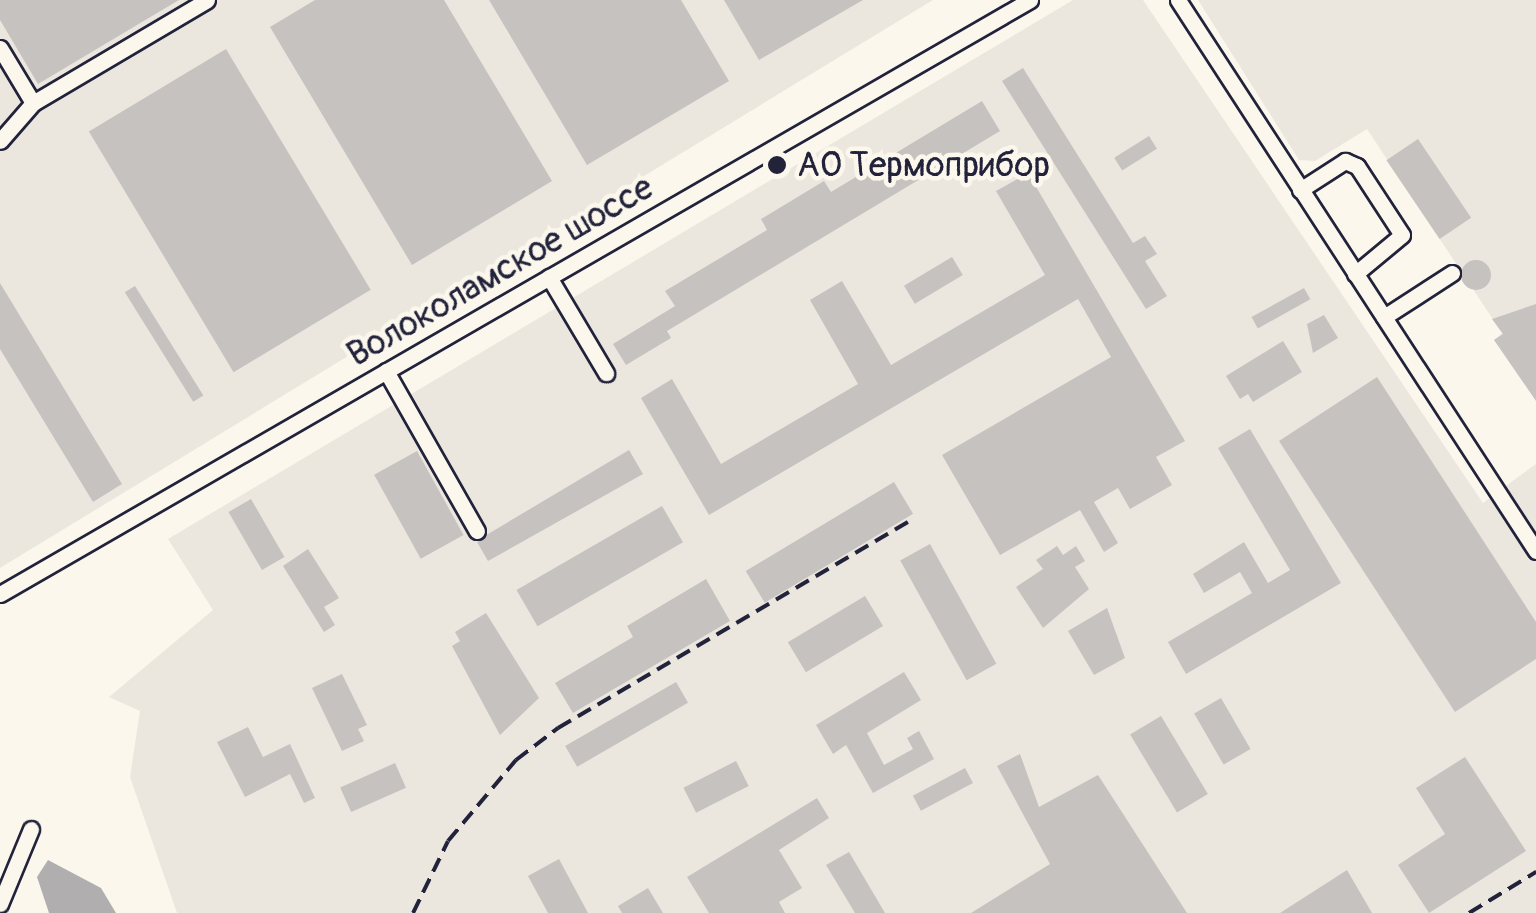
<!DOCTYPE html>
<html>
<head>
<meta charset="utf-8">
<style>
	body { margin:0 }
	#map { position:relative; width:1536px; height:913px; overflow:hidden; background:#fbf7ec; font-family:Pangolin,sans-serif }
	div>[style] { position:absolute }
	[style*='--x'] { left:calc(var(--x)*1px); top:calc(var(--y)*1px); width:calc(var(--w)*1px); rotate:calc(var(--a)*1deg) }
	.built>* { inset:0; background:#ebe7df }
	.water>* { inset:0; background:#b1aeb0 }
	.building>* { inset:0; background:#c6c2c0; transform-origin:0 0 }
	.round { border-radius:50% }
	.roads { filter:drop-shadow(2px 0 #22223b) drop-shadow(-2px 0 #22223b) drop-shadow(0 2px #22223b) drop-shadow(0 -2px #22223b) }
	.minor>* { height:15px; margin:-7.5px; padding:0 7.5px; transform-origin:7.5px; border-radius:7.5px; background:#fbf7ec }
	.rail>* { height:4px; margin-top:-2px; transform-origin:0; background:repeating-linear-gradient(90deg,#22223b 0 15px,transparent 0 23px) }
	.dots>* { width:28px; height:28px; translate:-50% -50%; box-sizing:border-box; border:5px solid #fbf7ec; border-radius:50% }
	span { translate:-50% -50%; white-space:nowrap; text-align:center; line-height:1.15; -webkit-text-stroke:9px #fbf7ec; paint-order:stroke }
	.poi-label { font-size:35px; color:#22223b }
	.left { translate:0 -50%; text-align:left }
	.street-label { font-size:35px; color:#22223b }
</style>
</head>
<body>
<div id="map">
	<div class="built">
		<i style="clip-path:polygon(0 0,933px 0,0 568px)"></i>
		<i style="clip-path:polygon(1073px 0,1143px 0,1483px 503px,1536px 464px,1536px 913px,177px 913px,130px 777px,140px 711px,109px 697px,213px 610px,168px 539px)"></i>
		<i style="clip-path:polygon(1198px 0,1536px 0,1536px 395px,1494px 340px,1502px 333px,1367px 129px,1315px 161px,1299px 160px)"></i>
	</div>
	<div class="water">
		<i style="clip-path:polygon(48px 860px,101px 888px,116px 913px,49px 913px,37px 877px)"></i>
	</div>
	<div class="building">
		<i style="clip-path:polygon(0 0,179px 0,38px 84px,0 20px)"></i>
		<i style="clip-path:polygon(315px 0,444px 0,552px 181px,412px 265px,270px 27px)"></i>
		<i style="clip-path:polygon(489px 0,681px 0,729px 81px,587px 165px)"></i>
		<i style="clip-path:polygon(724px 0,863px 0,759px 60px)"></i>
		<i style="left:226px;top:49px;width:281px;height:160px;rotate:59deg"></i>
		<i style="clip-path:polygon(1023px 68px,1133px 243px,1145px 236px,1157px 254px,1145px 261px,1167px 296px,1146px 309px,1002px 81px)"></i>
		<i style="clip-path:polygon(982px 101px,1000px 131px,667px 331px,671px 338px,626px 365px,613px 344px,675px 306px,665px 291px,767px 230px,761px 219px,824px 181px,831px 192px)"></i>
		<i style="left:1149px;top:136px;width:15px;height:41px;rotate:58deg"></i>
		<i style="left:1418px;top:139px;width:95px;height:38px;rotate:56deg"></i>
		<i style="clip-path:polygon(1028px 173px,1185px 441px,1156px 457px,1172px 485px,1130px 509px,1118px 488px,1094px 502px,1118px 543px,1104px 552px,1080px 510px,1000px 555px,942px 455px,1111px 357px,1078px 299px,709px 515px,641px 398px,672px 379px,721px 464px,858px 384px,810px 300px,842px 281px,891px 365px,1045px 275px,996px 191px)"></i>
		<i style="left:952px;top:257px;width:21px;height:56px;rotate:59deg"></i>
		<i class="round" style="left:1461px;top:260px;width:30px;height:30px"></i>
		<i style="clip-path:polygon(0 283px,122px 484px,93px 502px,0 349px)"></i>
		<i style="left:135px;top:286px;width:129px;height:12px;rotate:58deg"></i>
		<i style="left:1304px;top:288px;width:13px;height:60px;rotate:61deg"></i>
		<i style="clip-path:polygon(1536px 304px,1536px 401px,1494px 340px,1503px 334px,1492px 319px)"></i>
		<i style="clip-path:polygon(1324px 315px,1338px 338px,1313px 353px,1307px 324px)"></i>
		<i style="clip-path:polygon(1283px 341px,1302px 372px,1253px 402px,1248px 394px,1240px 399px,1226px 376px)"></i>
		<i style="clip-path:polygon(1377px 377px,1536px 622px,1536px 659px,1455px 712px,1279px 441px)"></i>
		<i style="clip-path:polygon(1250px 429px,1341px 583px,1186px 674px,1168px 642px,1252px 593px,1240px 572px,1204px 593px,1193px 574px,1244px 542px,1268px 583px,1290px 570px,1218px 448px)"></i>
		<i style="clip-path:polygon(629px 450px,643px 474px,488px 561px,477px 542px,488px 534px)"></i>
		<i style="left:417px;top:451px;width:96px;height:49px;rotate:61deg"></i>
		<i style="left:894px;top:482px;width:37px;height:173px;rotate:59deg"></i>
		<i style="left:251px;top:499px;width:67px;height:26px;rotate:60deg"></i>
		<i style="left:662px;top:506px;width:42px;height:168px;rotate:60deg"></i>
		<i style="left:930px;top:544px;width:137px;height:34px;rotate:61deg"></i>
		<i style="clip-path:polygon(1057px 546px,1063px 555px,1076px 546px,1085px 561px,1075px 567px,1089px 589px,1043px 628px,1016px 587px,1043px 569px,1036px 560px)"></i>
		<i style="clip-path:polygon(308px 549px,339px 598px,324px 607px,335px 625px,324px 632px,283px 566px)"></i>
		<i style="clip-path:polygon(706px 579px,730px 621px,573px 713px,555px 683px,633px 637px,627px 626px)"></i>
		<i style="left:865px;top:596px;width:35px;height:90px;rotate:59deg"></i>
		<i style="clip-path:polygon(1107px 608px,1125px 658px,1094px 675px,1068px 631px)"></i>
		<i style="clip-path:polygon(486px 613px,539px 698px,500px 735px,452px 646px,460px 641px,455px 632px)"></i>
		<i style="clip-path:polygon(904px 672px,921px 700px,867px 733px,884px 765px,913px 749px,907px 738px,919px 731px,934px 759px,873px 793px,846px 745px,833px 754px,816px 725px)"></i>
		<i style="clip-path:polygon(342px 674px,367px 725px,358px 729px,364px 741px,342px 751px,312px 688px)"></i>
		<i style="left:676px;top:682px;width:24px;height:128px;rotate:60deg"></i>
		<i style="left:1221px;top:698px;width:59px;height:31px;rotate:60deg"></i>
		<i style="left:1161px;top:716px;width:91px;height:36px;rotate:59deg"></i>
		<i style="clip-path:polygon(248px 727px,263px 757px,290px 744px,315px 798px,304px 803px,290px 774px,245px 797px,217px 742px)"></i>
		<i style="clip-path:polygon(1020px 754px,1039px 807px,1098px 775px,1187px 913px,971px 913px,1050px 864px,997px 766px)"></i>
		<i style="clip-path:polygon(1465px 757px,1526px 851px,1429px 913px,1398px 865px,1445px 834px,1416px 788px)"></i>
		<i style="left:736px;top:761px;width:28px;height:59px;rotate:63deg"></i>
		<i style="left:395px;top:763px;width:27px;height:60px;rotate:66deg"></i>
		<i style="left:965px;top:768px;width:17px;height:59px;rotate:62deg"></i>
		<i style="clip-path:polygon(817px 798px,829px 818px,779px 850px,802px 888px,779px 902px,785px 913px,709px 913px,687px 877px)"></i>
		<i style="clip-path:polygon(849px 852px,885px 913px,855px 913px,826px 865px)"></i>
		<i style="clip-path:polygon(559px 859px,588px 913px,548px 913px,528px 876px)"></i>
		<i style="clip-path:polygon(1347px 870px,1372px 913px,1280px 913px)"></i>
		<i style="clip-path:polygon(648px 888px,663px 913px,622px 913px,618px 906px)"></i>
	</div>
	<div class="roads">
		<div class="minor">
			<i style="--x:1178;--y:0;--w:657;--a:56.99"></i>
			<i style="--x:0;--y:48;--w:64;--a:59"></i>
			<i style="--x:33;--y:103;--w:50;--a:131"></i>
			<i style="--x:33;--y:103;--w:202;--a:-30.6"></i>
			<i style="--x:1300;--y:190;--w:54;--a:-32.8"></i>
			<i style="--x:1345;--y:161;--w:13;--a:23"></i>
			<i style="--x:1357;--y:166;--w:82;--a:56.9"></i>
			<i style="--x:1402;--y:235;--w:61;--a:140.3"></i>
			<i style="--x:549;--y:277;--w:112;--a:59.3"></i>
			<i style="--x:1384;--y:317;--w:81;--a:-32.9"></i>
			<i style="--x:386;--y:371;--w:184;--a:60.4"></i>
			<i style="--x:0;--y:594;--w:1189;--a:-29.97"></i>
			<i style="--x:0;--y:904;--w:81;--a:-67.5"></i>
		</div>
	</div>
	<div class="rail">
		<i style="--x:413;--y:913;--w:80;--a:-64.1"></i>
		<i style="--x:448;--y:841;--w:106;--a:-50"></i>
		<i style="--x:516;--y:760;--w:53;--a:-37.3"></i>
		<i style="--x:558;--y:728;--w:408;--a:-30.5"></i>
		<i style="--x:1469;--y:913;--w:79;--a:-31.5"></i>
	</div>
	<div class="dots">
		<i style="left:777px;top:165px;background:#22223b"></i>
	</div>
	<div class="poi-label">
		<span class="left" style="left:797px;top:165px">АО Термоприбор</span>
	</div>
	<div class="street-label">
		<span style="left:500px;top:271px;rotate:-30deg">Волоколамское шоссе</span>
	</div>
</div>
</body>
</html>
